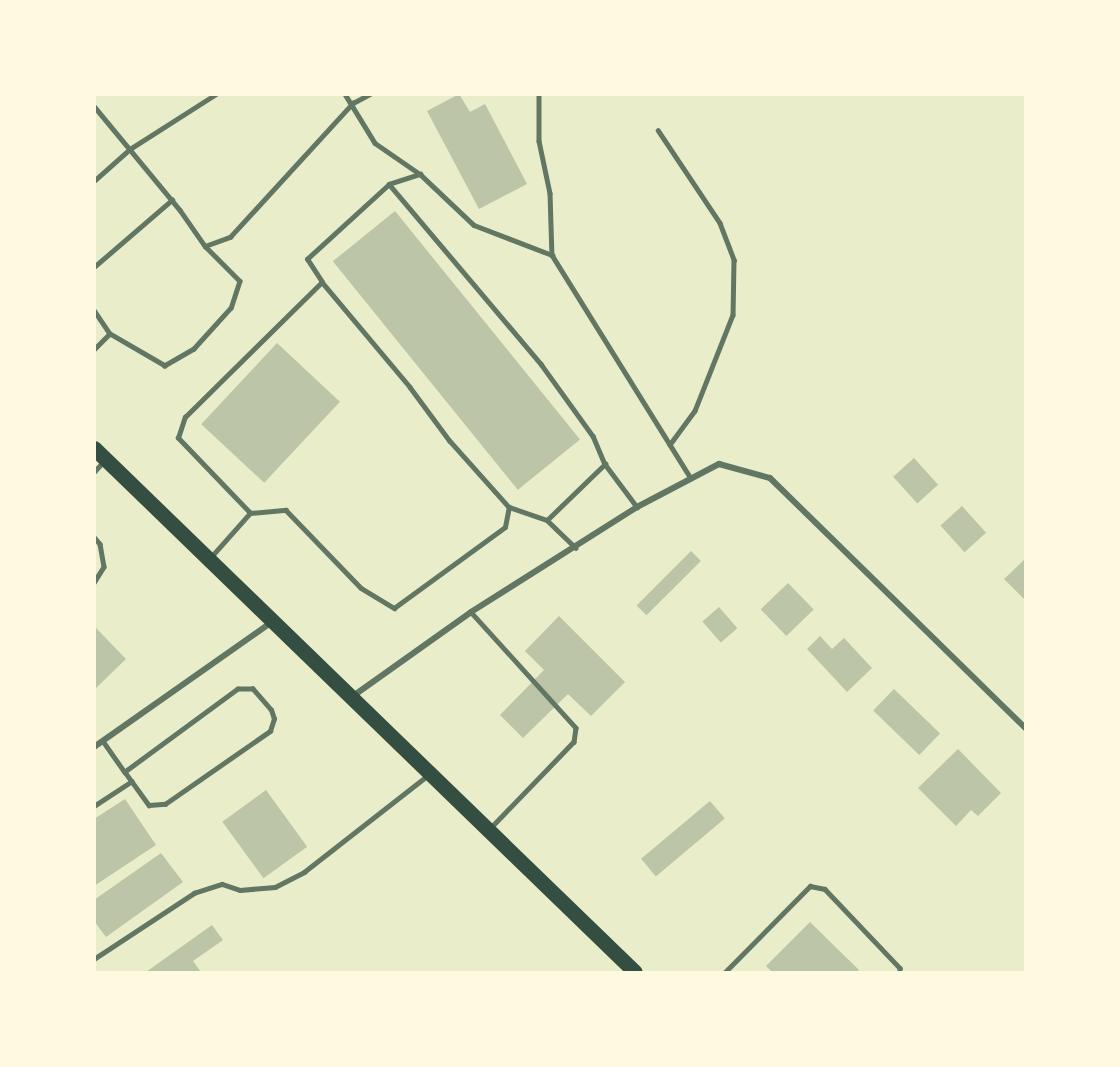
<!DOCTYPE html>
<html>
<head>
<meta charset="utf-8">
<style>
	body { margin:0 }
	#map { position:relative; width:1120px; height:1067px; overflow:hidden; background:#e9edc9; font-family:Cabin,sans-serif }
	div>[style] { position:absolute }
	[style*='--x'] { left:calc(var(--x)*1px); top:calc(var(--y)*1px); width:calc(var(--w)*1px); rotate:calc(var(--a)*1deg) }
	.building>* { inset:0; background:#bcc5a7; transform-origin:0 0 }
	.service>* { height:4.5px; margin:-2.25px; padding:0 2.25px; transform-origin:2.25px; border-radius:2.25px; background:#617663 }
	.minor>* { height:6px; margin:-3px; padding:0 3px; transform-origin:3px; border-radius:3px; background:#617663 }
	.primary>* { height:15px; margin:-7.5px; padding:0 7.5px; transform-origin:7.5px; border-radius:7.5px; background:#344e41 }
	span { translate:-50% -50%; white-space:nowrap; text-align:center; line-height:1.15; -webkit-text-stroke:5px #fefae0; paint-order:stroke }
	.frame { position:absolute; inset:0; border:96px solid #fefae0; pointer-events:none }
</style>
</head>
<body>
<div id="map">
	<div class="building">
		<i style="clip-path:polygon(459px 94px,470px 112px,485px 104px,527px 184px,479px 209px,427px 111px)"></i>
		<i style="left:395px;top:211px;width:294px;height:80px;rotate:51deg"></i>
		<i style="left:277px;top:343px;width:86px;height:111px;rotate:43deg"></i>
		<i style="left:914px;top:458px;width:36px;height:28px;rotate:48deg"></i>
		<i style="left:962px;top:506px;width:36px;height:29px;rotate:48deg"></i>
		<i style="left:691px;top:551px;width:14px;height:77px;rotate:45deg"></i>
		<i style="clip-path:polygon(1026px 558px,1026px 601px,1004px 579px)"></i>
		<i style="left:788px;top:583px;width:37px;height:38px;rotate:46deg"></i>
		<i style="left:719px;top:607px;width:28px;height:22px;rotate:49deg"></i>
		<i style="clip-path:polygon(559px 616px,625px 682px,591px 716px,568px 694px,523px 738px,500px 715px,544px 670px,525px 651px)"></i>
		<i style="clip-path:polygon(94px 626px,126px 659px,94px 690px)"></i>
		<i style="clip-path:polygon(820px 636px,832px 649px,844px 638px,872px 668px,847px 692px,807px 649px)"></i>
		<i style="left:894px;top:689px;width:64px;height:30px;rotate:44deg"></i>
		<i style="clip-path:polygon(958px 749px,1001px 793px,978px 816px,971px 810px,956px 826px,918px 788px)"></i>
		<i style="left:266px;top:790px;width:70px;height:54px;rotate:54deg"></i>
		<i style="clip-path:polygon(125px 799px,156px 845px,94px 886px,94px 819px)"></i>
		<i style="left:710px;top:801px;width:23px;height:90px;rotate:50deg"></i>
		<i style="clip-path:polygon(161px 853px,183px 882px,106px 937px,94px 921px,94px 900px)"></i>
		<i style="clip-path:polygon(810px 922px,859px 970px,857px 972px,772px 972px,766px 966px)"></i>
		<i style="clip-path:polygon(212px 925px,223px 940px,193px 961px,201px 972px,146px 972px)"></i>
	</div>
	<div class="service">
		<i style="--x:345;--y:94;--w:57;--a:58.5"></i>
		<i style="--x:375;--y:143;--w:55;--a:34.6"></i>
		<i style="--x:420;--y:174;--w:74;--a:43.4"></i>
		<i style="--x:474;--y:225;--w:84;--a:21"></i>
		<i style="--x:539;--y:94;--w:47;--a:90"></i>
		<i style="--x:539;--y:141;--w:53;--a:78.1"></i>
		<i style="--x:550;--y:193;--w:62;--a:88.2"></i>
		<i style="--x:552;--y:255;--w:263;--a:58.1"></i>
		<i style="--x:94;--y:106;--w:135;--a:50.4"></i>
		<i style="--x:180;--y:210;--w:44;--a:55.2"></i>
		<i style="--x:205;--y:246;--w:49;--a:45"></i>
		<i style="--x:240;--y:281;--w:28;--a:108"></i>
		<i style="--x:231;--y:308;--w:55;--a:132.1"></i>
		<i style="--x:194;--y:349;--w:34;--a:150"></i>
		<i style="--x:165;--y:366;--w:64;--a:-149.8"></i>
		<i style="--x:110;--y:334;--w:23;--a:135"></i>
		<i style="--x:658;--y:130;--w:112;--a:56.3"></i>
		<i style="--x:720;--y:223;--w:40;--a:69"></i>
		<i style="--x:734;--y:260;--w:55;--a:91"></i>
		<i style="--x:733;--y:315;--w:103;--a:111.6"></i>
		<i style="--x:695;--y:411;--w:42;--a:126.3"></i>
		<i style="--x:94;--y:181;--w:48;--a:-41.6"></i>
		<i style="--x:130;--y:149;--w:102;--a:-32.6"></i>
		<i style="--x:389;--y:184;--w:236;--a:49.8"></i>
		<i style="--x:541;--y:364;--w:89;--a:54.2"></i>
		<i style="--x:593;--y:436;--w:30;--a:67"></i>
		<i style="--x:205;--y:246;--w:27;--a:-20"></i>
		<i style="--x:230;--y:237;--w:182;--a:-47.5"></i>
		<i style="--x:353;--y:103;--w:19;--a:-28"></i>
		<i style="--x:94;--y:267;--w:103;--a:-40.7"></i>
		<i style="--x:322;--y:282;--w:27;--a:-123"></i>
		<i style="--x:307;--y:259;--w:111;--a:-42.4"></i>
		<i style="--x:389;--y:184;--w:33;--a:-18"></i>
		<i style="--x:94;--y:310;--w:29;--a:56"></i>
		<i style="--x:94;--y:472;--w:15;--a:-48"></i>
		<i style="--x:250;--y:513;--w:36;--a:-5"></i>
		<i style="--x:286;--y:510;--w:108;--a:46.1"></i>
		<i style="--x:361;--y:588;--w:39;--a:31"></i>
		<i style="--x:394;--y:608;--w:137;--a:-36.1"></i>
		<i style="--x:505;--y:527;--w:20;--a:-79"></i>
		<i style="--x:547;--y:520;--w:40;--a:44"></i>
		<i style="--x:94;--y:537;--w:9;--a:49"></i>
		<i style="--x:100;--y:544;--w:23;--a:80"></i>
		<i style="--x:104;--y:567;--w:19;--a:122"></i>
		<i style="--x:211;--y:557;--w:59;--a:-48.4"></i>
		<i style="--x:250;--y:513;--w:104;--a:-133.8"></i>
		<i style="--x:178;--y:438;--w:22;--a:-72"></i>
		<i style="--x:185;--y:417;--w:192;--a:-44.6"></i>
		<i style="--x:322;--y:282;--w:137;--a:50"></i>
		<i style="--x:410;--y:387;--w:67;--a:53.5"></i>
		<i style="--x:450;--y:441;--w:89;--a:48.2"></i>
		<i style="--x:509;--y:507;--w:40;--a:18.9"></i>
		<i style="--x:547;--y:520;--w:81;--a:-44"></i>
		<i style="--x:605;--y:464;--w:54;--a:53.3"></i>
		<i style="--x:471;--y:612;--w:156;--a:47.8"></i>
		<i style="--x:576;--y:728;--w:14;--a:98"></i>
		<i style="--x:574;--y:742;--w:121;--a:134"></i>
		<i style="--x:103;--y:741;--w:38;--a:55"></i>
		<i style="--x:125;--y:772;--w:41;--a:54"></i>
		<i style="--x:149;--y:805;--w:16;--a:-4"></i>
		<i style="--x:165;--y:804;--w:128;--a:-34.8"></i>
		<i style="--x:270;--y:731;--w:13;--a:-72"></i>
		<i style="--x:274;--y:719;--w:9;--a:-108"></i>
		<i style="--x:271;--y:710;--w:28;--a:-131"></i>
		<i style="--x:253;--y:689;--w:15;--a:180"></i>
		<i style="--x:238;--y:689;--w:140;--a:143.7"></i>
		<i style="--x:94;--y:806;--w:45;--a:-33.3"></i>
		<i style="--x:94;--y:959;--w:120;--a:-33.4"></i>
		<i style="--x:194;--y:893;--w:29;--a:-18"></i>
		<i style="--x:222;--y:884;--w:19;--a:18"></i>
		<i style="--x:240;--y:890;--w:35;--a:-5"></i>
		<i style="--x:275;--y:887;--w:33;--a:-27"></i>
		<i style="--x:304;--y:872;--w:157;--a:-38"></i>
		<i style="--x:725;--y:972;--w:121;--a:-45.3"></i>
		<i style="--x:810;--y:886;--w:15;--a:11"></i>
		<i style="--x:825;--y:889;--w:109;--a:46.5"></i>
		<i style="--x:900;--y:968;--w:4;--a:90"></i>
	</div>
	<div class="minor">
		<i style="--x:353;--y:696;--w:145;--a:-35.4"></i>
		<i style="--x:471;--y:612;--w:196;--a:-32.3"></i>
		<i style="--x:637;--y:507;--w:93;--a:-27.7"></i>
		<i style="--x:719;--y:464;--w:53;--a:15.4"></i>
		<i style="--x:770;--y:478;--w:359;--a:44.4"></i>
		<i style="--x:94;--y:747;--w:219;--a:-35.1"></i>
	</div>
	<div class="primary">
		<i style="--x:94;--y:448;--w:753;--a:44.09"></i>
	</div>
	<div class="frame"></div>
</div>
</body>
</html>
